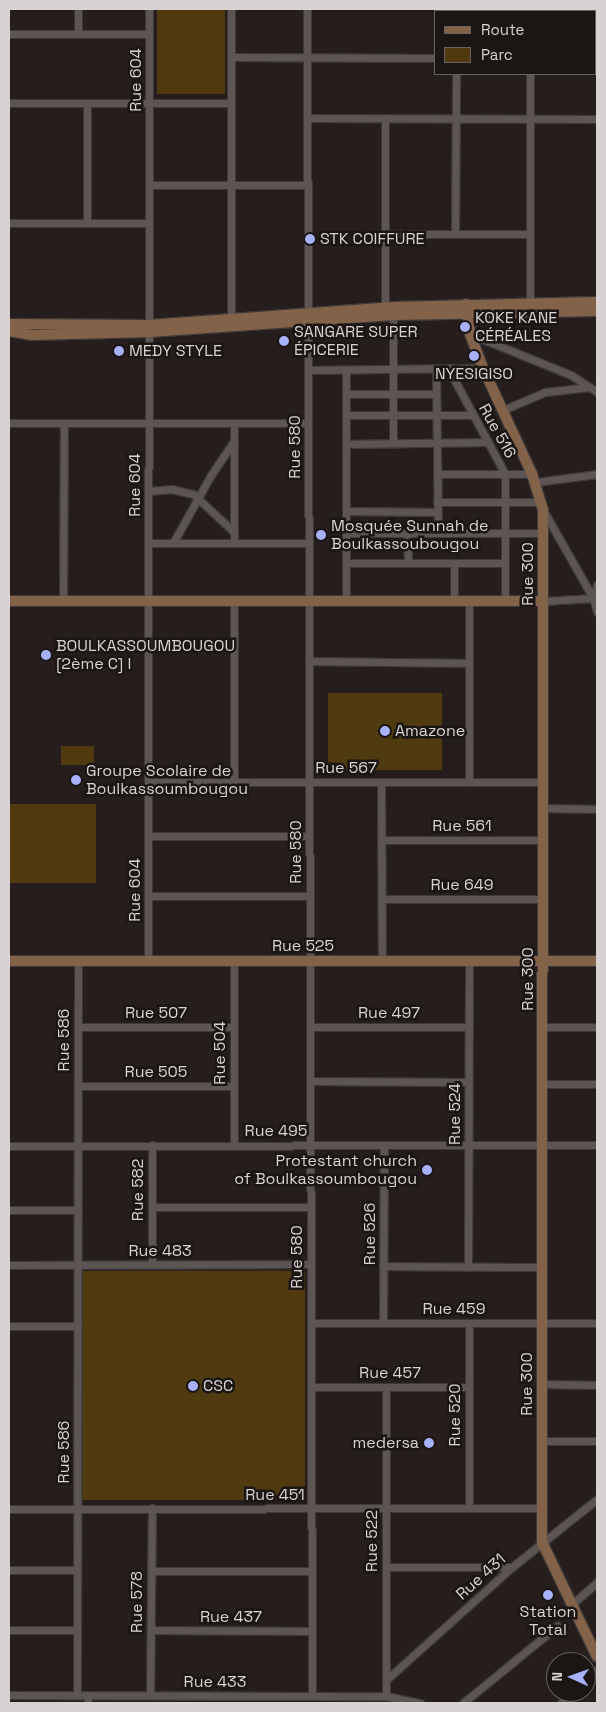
<!DOCTYPE html>
<html>
<head>
<meta charset="utf-8">
<style>
	body { margin:0 }
	#map { position:relative; width:606px; height:1712px; overflow:hidden; background:#251e1c; font-family:"Space Grotesk",sans-serif }
	div>[style] { position:absolute }
	[style*='--x'] { left:calc(var(--x)*1px); top:calc(var(--y)*1px); width:calc(var(--w)*1px); rotate:calc(var(--a)*1deg) }
	.green>* { inset:0; background:#4f3b0f; transform-origin:0 0 }
	.roads { filter:drop-shadow(1px 0 #3e3938) drop-shadow(-1px 0 #3e3938) drop-shadow(0 1px #3e3938) drop-shadow(0 -1px #3e3938) }
	.street>* { height:7px; margin:-3.5px; padding:0 3.5px; transform-origin:3.5px; border-radius:3.5px; background:#5c5553 }
	.secondary>* { height:10px; margin:-5px; padding:0 5px; transform-origin:5px; border-radius:5px; background:#82634a }
	.dots>* { width:14px; height:14px; translate:-50% -50%; box-sizing:border-box; border:2px solid #1b1513; border-radius:50% }
	span { translate:-50% -50%; white-space:nowrap; text-align:center; line-height:1.15; -webkit-text-stroke:5px #1b1513; paint-order:stroke }
	.street-label { font-size:16px; color:#d8d3d2 }
	.poi-label { font-size:16px; color:#d8d3d2 }
	.left { translate:0 -50%; text-align:left }
	.right { translate:-100% -50%; text-align:right }
	.frame { position:absolute; inset:0; border:10px solid #d8d3d2; pointer-events:none }
	.legend { position:absolute; left:434px; top:10px; width:162px; height:65px; box-sizing:border-box; background:#1b1513; border:1px solid #67615f; margin:0; padding:6px 9px; list-style:none; font-size:15px; color:#d8d3d2 }
	.legend li { display:flex; align-items:center; gap:10px; height:25px }
	.legend b { width:25px; border:1px solid #67615f }
	.north { position:absolute; left:546px; top:1652px; width:50px; height:50px; box-sizing:border-box; background:#1b1513; border:1px solid #67615f; border-radius:50%; rotate:272deg; font-size:14px; font-weight:700; line-height:20px; text-align:center; color:#d8d3d2 }
	.north::after { content:''; display:block; margin:auto; width:18px; height:22px; background:#a7b1fc; clip-path:polygon(50% 0,100% 100%,50% 72%,0 100%) }
</style>
</head>
<body>
<div id="map">
	<div class="green">
		<i style="left:157px;top:9px;width:68px;height:85px"></i>
		<i style="left:328px;top:693px;width:114px;height:77px"></i>
		<i style="left:94px;top:746px;width:19px;height:33px;rotate:90deg"></i>
		<i style="left:96px;top:804px;width:79px;height:87px;rotate:90deg"></i>
		<i style="left:305px;top:1271px;width:229px;height:224px;rotate:90deg"></i>
	</div>
	<div class="roads">
		<div class="street">
			<i style="--x:78;--y:9;--w:25;--a:90"></i>
			<i style="--x:307;--y:9;--w:1686;--a:89.83"></i>
			<i style="--x:456;--y:11;--w:2;--a:-90"></i>
			<i style="--x:530;--y:11;--w:2;--a:-90"></i>
			<i style="--x:9;--y:34;--w:140;--a:0"></i>
			<i style="--x:231;--y:57;--w:204;--a:0.3"></i>
			<i style="--x:595;--y:61;--w:2;--a:0"></i>
			<i style="--x:9;--y:103;--w:222;--a:0"></i>
			<i style="--x:308;--y:118;--w:289;--a:0.2"></i>
			<i style="--x:149;--y:185;--w:159;--a:0"></i>
			<i style="--x:9;--y:223;--w:140;--a:0"></i>
			<i style="--x:87;--y:223;--w:120;--a:-90"></i>
			<i style="--x:385;--y:234;--w:145;--a:0"></i>
			<i style="--x:455;--y:234;--w:160;--a:-89.6"></i>
			<i style="--x:530;--y:306;--w:232;--a:-90"></i>
			<i style="--x:385;--y:311;--w:193;--a:-90"></i>
			<i style="--x:231;--y:323;--w:314;--a:-90"></i>
			<i style="--x:470;--y:334;--w:109;--a:22.1"></i>
			<i style="--x:571;--y:375;--w:31;--a:33"></i>
			<i style="--x:448;--y:368;--w:120;--a:61.7"></i>
			<i style="--x:505;--y:474;--w:127;--a:90"></i>
			<i style="--x:436;--y:369;--w:164;--a:89.3"></i>
			<i style="--x:308;--y:370;--w:175;--a:-0.7"></i>
			<i style="--x:346;--y:394;--w:90;--a:0"></i>
			<i style="--x:503;--y:410;--w:46;--a:-23.2"></i>
			<i style="--x:545;--y:392;--w:45;--a:-6.3"></i>
			<i style="--x:346;--y:415;--w:125;--a:0"></i>
			<i style="--x:9;--y:423;--w:299;--a:0"></i>
			<i style="--x:393;--y:442;--w:130;--a:-90"></i>
			<i style="--x:346;--y:444;--w:141;--a:-0.8"></i>
			<i style="--x:437;--y:474;--w:95;--a:0"></i>
			<i style="--x:536;--y:482;--w:62;--a:-7.5"></i>
			<i style="--x:149;--y:491;--w:22;--a:-5"></i>
			<i style="--x:171;--y:489;--w:23;--a:13"></i>
			<i style="--x:193;--y:494;--w:56;--a:42.8"></i>
			<i style="--x:437;--y:502;--w:104;--a:0"></i>
			<i style="--x:543;--y:510;--w:101;--a:60.4"></i>
			<i style="--x:593;--y:598;--w:14;--a:73"></i>
			<i style="--x:346;--y:511;--w:92;--a:0.6"></i>
			<i style="--x:346;--y:533;--w:197;--a:0"></i>
			<i style="--x:407;--y:533;--w:30;--a:88"></i>
			<i style="--x:149;--y:543;--w:160;--a:0"></i>
			<i style="--x:173;--y:543;--w:78;--a:-60.8"></i>
			<i style="--x:211;--y:475;--w:41;--a:-55.9"></i>
			<i style="--x:234;--y:543;--w:120;--a:-90"></i>
			<i style="--x:346;--y:563;--w:159;--a:0"></i>
			<i style="--x:63;--y:601;--w:178;--a:-89.7"></i>
			<i style="--x:346;--y:601;--w:231;--a:-90"></i>
			<i style="--x:454;--y:601;--w:38;--a:-90"></i>
			<i style="--x:543;--y:601;--w:50;--a:-3.4"></i>
			<i style="--x:593;--y:598;--w:14;--a:-73"></i>
			<i style="--x:309;--y:661;--w:160;--a:0.7"></i>
			<i style="--x:149;--y:782;--w:394;--a:0"></i>
			<i style="--x:234;--y:782;--w:181;--a:-90"></i>
			<i style="--x:381;--y:782;--w:179;--a:89.7"></i>
			<i style="--x:469;--y:782;--w:181;--a:-90"></i>
			<i style="--x:543;--y:808;--w:54;--a:1.1"></i>
			<i style="--x:148;--y:836;--w:161;--a:0"></i>
			<i style="--x:381;--y:840;--w:162;--a:0"></i>
			<i style="--x:148;--y:896;--w:162;--a:0"></i>
			<i style="--x:382;--y:899;--w:161;--a:0"></i>
			<i style="--x:148;--y:961;--w:952;--a:-89.94"></i>
			<i style="--x:78;--y:1027;--w:156;--a:0"></i>
			<i style="--x:310;--y:1027;--w:158;--a:0"></i>
			<i style="--x:543;--y:1027;--w:54;--a:0"></i>
			<i style="--x:310;--y:1081;--w:158;--a:0.4"></i>
			<i style="--x:543;--y:1084;--w:54;--a:0"></i>
			<i style="--x:78;--y:1086;--w:156;--a:0"></i>
			<i style="--x:234;--y:1145;--w:184;--a:-90"></i>
			<i style="--x:9;--y:1146;--w:588;--a:-0.1"></i>
			<i style="--x:152;--y:1207;--w:158;--a:0"></i>
			<i style="--x:9;--y:1210;--w:69;--a:0"></i>
			<i style="--x:9;--y:1265;--w:302;--a:-0.2"></i>
			<i style="--x:152;--y:1265;--w:120;--a:-90"></i>
			<i style="--x:383;--y:1266;--w:159;--a:0.4"></i>
			<i style="--x:468;--y:1267;--w:306;--a:-89.8"></i>
			<i style="--x:311;--y:1323;--w:286;--a:0"></i>
			<i style="--x:383;--y:1323;--w:178;--a:-89.7"></i>
			<i style="--x:9;--y:1326;--w:69;--a:0"></i>
			<i style="--x:542;--y:1384;--w:55;--a:1"></i>
			<i style="--x:311;--y:1387;--w:158;--a:0"></i>
			<i style="--x:542;--y:1441;--w:55;--a:0"></i>
			<i style="--x:469;--y:1508;--w:185;--a:-90"></i>
			<i style="--x:9;--y:1509;--w:533;--a:-0.11"></i>
			<i style="--x:386;--y:1567;--w:126;--a:0"></i>
			<i style="--x:9;--y:1570;--w:68;--a:0"></i>
			<i style="--x:151;--y:1571;--w:160;--a:0"></i>
			<i style="--x:572;--y:1604;--w:33;--a:-41"></i>
			<i style="--x:9;--y:1630;--w:68;--a:0"></i>
			<i style="--x:151;--y:1630;--w:161;--a:0.4"></i>
			<i style="--x:386;--y:1680;--w:169;--a:-41.9"></i>
			<i style="--x:512;--y:1567;--w:109;--a:-38.7"></i>
			<i style="--x:586;--y:1680;--w:15;--a:-42"></i>
			<i style="--x:9;--y:1695;--w:377;--a:0.2"></i>
			<i style="--x:386;--y:1696;--w:35;--a:12"></i>
			<i style="--x:77;--y:1695;--w:734;--a:-89.92"></i>
			<i style="--x:88;--y:1695;--w:8;--a:90"></i>
			<i style="--x:150;--y:1695;--w:187;--a:-89.4"></i>
			<i style="--x:386;--y:1696;--w:309;--a:-90"></i>
			<i style="--x:463;--y:1703;--w:122;--a:-39.3"></i>
			<i style="--x:561;--y:1703;--w:16;--a:-43"></i>
		</div>
		<div class="secondary">
			<i style="--x:466;--y:304;--w:30;--a:82"></i>
			<i style="--x:470;--y:334;--w:36;--a:69"></i>
			<i style="--x:483;--y:368;--w:117;--a:65.2"></i>
			<i style="--x:532;--y:474;--w:38;--a:73"></i>
			<i style="--x:543;--y:510;--w:1032;--a:90.06"></i>
			<i style="--x:542;--y:1542;--w:127;--a:64.4"></i>
			<i style="--x:9;--y:324;--w:140;--a:0.4"></i>
			<i style="--x:149;--y:325;--w:246;--a:-4.2"></i>
			<i style="--x:394;--y:307;--w:203;--a:-1.4"></i>
			<i style="--x:9;--y:331;--w:23;--a:10"></i>
			<i style="--x:32;--y:335;--w:117;--a:-1.5"></i>
			<i style="--x:149;--y:332;--w:245;--a:-4"></i>
			<i style="--x:393;--y:315;--w:204;--a:-1.1"></i>
			<i style="--x:9;--y:601;--w:534;--a:0"></i>
			<i style="--x:9;--y:961;--w:588;--a:0"></i>
		</div>
	</div>
	<div class="dots">
		<i style="left:310px;top:239px;background:#a7b1fc"></i>
		<i style="left:465px;top:327px;background:#a7b1fc"></i>
		<i style="left:284px;top:341px;background:#a7b1fc"></i>
		<i style="left:119px;top:351px;background:#a7b1fc"></i>
		<i style="left:474px;top:356px;background:#a7b1fc"></i>
		<i style="left:321px;top:535px;background:#a7b1fc"></i>
		<i style="left:46px;top:655px;background:#a7b1fc"></i>
		<i style="left:385px;top:731px;background:#a7b1fc"></i>
		<i style="left:76px;top:780px;background:#a7b1fc"></i>
		<i style="left:427px;top:1170px;background:#a7b1fc"></i>
		<i style="left:193px;top:1386px;background:#a7b1fc"></i>
		<i style="left:429px;top:1443px;background:#a7b1fc"></i>
		<i style="left:548px;top:1595px;background:#a7b1fc"></i>
	</div>
	<div class="street-label">
		<span style="left:136px;top:80px;rotate:-90deg">Rue 604</span>
		<span style="left:497px;top:431px;rotate:61deg">Rue 516</span>
		<span style="left:295px;top:447px;rotate:-90deg">Rue 580</span>
		<span style="left:135px;top:485px;rotate:-90deg">Rue 604</span>
		<span style="left:528px;top:574px;rotate:-90deg">Rue 300</span>
		<span style="left:346px;top:768px">Rue 567</span>
		<span style="left:462px;top:826px">Rue 561</span>
		<span style="left:296px;top:852px;rotate:-90deg">Rue 580</span>
		<span style="left:462px;top:885px">Rue 649</span>
		<span style="left:135px;top:890px;rotate:-90deg">Rue 604</span>
		<span style="left:303px;top:946px">Rue 525</span>
		<span style="left:528px;top:979px;rotate:-90deg">Rue 300</span>
		<span style="left:156px;top:1013px">Rue 507</span>
		<span style="left:389px;top:1013px">Rue 497</span>
		<span style="left:64px;top:1040px;rotate:-90deg">Rue 586</span>
		<span style="left:220px;top:1053px;rotate:-90deg">Rue 504</span>
		<span style="left:156px;top:1072px">Rue 505</span>
		<span style="left:455px;top:1114px;rotate:-90deg">Rue 524</span>
		<span style="left:276px;top:1131px">Rue 495</span>
		<span style="left:138px;top:1190px;rotate:-90deg">Rue 582</span>
		<span style="left:370px;top:1234px;rotate:-90deg">Rue 526</span>
		<span style="left:160px;top:1251px">Rue 483</span>
		<span style="left:297px;top:1257px;rotate:-90deg">Rue 580</span>
		<span style="left:454px;top:1309px">Rue 459</span>
		<span style="left:390px;top:1373px">Rue 457</span>
		<span style="left:527px;top:1384px;rotate:-90deg">Rue 300</span>
		<span style="left:455px;top:1415px;rotate:-90deg">Rue 520</span>
		<span style="left:64px;top:1452px;rotate:-90deg">Rue 586</span>
		<span style="left:275px;top:1495px">Rue 451</span>
		<span style="left:372px;top:1541px;rotate:-90deg">Rue 522</span>
		<span style="left:481px;top:1577px;rotate:-42deg">Rue 431</span>
		<span style="left:137px;top:1602px;rotate:-90deg">Rue 578</span>
		<span style="left:231px;top:1617px">Rue 437</span>
		<span style="left:215px;top:1682px">Rue 433</span>
	</div>
	<div class="poi-label">
		<span class="left" style="left:320px;top:239px">STK COIFFURE</span>
		<span class="left" style="left:475px;top:327px">KOKE KANE<br>CÉRÉALES</span>
		<span class="left" style="left:294px;top:341px">SANGARE SUPER<br>ÉPICERIE</span>
		<span class="left" style="left:129px;top:351px">MEDY STYLE</span>
		<span style="left:474px;top:374px">NYESIGISO</span>
		<span class="left" style="left:331px;top:535px">Mosquée Sunnah de<br>Boulkassoubougou</span>
		<span class="left" style="left:56px;top:655px">BOULKASSOUMBOUGOU<br>[2ème C] I</span>
		<span class="left" style="left:395px;top:731px">Amazone</span>
		<span class="left" style="left:86px;top:780px">Groupe Scolaire de<br>Boulkassoumbougou</span>
		<span class="right" style="left:417px;top:1170px">Protestant church<br>of Boulkassoumbougou</span>
		<span class="left" style="left:203px;top:1386px">CSC</span>
		<span class="right" style="left:419px;top:1443px">medersa</span>
		<span style="left:548px;top:1621px">Station<br>Total</span>
	</div>
	<div class="frame"></div>
	<ul class="legend">
	<li><b style="height:6px;background:#82634a"></b>Route</li>
	<li><b style="height:14px;background:#4f3b0f"></b>Parc</li>
	</ul>
	<div class="north">N</div>
</div>
</body>
</html>
